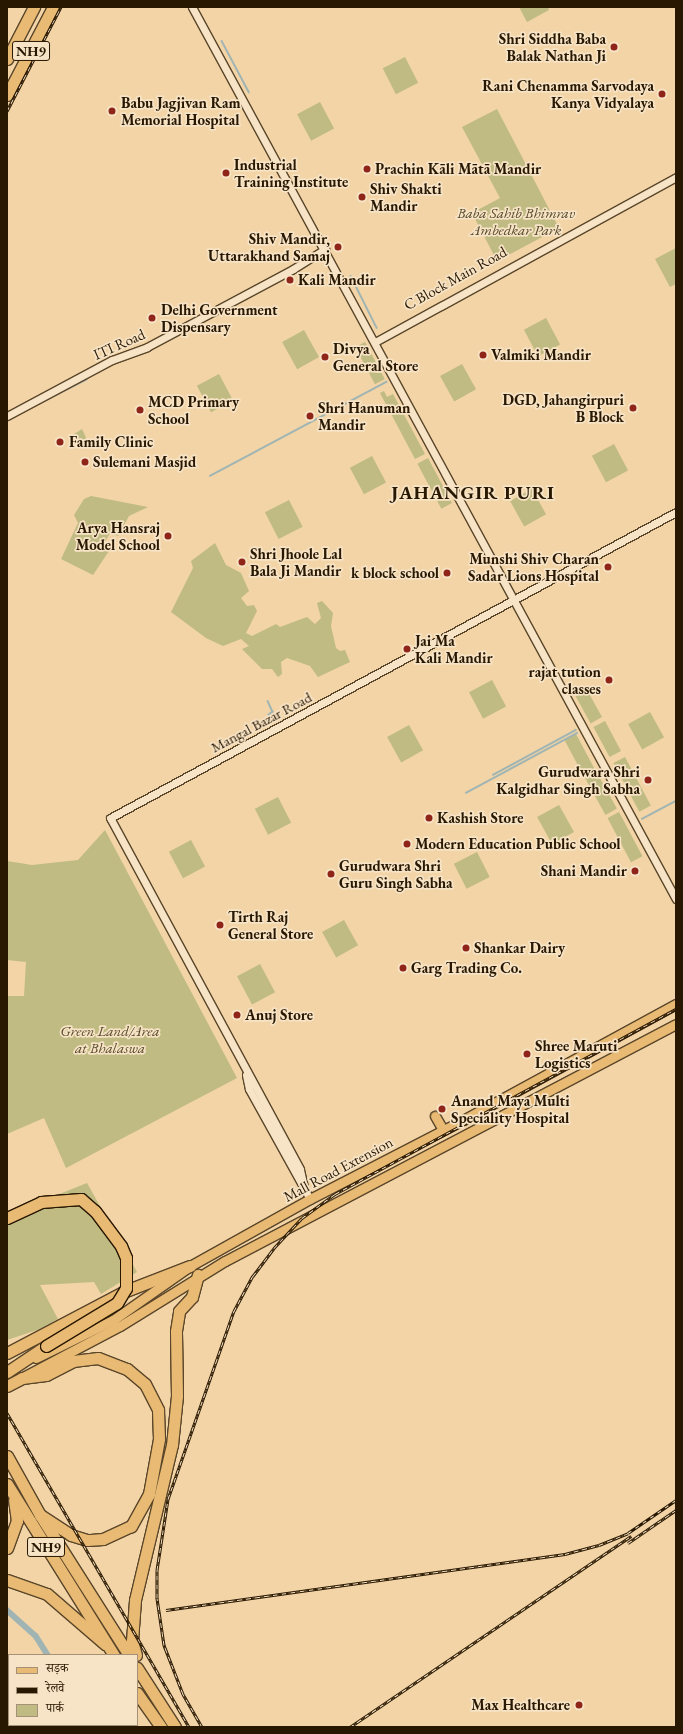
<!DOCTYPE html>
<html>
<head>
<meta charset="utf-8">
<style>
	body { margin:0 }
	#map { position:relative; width:683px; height:1734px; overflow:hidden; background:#f2d4a6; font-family:"EB Garamond","Noto Serif Devanagari",serif }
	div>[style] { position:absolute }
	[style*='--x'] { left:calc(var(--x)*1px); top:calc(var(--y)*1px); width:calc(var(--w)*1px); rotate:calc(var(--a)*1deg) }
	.green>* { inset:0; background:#bfbb83; transform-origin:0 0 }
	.stream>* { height:1.5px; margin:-0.75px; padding:0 0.75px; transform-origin:0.75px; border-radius:0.75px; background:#a0b5b3 }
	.canal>* { height:5.5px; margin:-2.75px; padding:0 2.75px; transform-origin:2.75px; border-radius:2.75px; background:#a0b5b3 }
	.roads { filter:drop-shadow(1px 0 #5a462a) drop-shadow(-1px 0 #5a462a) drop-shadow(0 1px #5a462a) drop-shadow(0 -1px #5a462a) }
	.minor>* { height:7px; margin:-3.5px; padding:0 3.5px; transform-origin:3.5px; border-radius:3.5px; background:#f7e3c5 }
	.major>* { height:9px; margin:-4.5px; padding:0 4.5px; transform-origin:4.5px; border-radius:4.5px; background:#e9ba73 }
	.highway>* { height:11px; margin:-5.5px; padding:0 5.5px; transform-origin:5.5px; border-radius:5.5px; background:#e9ba73 }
	.rail>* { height:3px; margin-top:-1.5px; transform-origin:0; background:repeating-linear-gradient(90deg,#f7e3c5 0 4.5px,#281701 0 9px); box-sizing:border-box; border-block:1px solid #281701 }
	.bridges { filter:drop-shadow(1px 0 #281701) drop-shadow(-1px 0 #281701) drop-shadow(0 1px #281701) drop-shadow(0 -1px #281701) }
	.highway-bridge>* { height:11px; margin:-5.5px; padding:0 5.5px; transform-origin:5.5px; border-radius:5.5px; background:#e9ba73 }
	.dots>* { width:11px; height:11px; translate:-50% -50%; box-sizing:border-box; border:2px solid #f7e3c5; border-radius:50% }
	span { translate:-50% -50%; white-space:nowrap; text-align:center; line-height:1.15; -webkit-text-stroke:3.5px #f7e3c5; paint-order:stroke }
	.shield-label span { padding:1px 3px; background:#f7e3c5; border:1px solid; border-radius:3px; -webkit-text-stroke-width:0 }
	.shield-label { font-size:14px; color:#281701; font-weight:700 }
	.poi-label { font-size:15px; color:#281701; font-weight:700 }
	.right { translate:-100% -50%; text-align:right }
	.left { translate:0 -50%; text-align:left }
	.park-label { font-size:15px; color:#554828; font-style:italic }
	.street-label { font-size:15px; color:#281701 }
	.district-label { font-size:19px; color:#281701; font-weight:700; letter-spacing:1px }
	.frame { position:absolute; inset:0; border:8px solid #281701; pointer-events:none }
	.legend { position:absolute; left:8px; top:1654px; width:130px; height:72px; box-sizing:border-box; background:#f7e3c5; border:1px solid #a49177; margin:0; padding:5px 7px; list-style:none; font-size:12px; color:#281701 }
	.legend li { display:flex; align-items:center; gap:8px; height:20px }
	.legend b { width:20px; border:1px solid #a49177 }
</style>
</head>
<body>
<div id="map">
	<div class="green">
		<i style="clip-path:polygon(519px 7px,548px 7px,549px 10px,527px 22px)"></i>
		<i style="left:405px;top:57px;width:29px;height:25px;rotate:63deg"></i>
		<i style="left:320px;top:102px;width:30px;height:26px;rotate:62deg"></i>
		<i style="clip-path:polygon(497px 109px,559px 228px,497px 261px,472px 213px,500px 198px,462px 127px)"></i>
		<i style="clip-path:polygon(676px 248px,676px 284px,670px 287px,655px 259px)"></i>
		<i style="left:546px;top:318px;width:30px;height:25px;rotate:62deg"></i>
		<i style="left:304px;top:330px;width:31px;height:25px;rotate:61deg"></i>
		<i style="left:365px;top:342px;width:42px;height:11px;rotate:62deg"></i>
		<i style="left:462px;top:364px;width:29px;height:25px;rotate:61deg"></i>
		<i style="left:219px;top:374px;width:30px;height:25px;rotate:62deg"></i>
		<i style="clip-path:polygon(384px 391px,387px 397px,393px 394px,425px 454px,415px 459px,380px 393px)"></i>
		<i style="clip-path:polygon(82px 429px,88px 442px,77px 447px,71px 436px)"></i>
		<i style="left:614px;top:444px;width:30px;height:25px;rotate:62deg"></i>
		<i style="left:372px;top:456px;width:30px;height:25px;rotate:62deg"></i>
		<i style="left:428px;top:458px;width:51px;height:12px;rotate:62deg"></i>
		<i style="left:532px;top:489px;width:29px;height:25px;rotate:61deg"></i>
		<i style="clip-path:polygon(91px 496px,148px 507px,129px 516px,118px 536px,110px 533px,102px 547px,109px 551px,93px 575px,61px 559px,78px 523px,74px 515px,84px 499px)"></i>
		<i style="left:289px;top:500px;width:30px;height:27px;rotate:63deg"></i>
		<i style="clip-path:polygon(215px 543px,226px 565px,241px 573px,249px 591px,241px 598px,247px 606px,254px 605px,257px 611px,246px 633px,252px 636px,276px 624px,280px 627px,307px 617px,315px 624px,321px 618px,317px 603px,322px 601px,333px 613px,331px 626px,336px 648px,340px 651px,345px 650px,350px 662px,318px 677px,310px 666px,287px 658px,281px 662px,282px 674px,278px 677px,272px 669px,262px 669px,242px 649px,249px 646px,241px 639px,223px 646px,206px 638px,171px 612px,193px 568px,191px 561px)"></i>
		<i style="left:492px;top:680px;width:30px;height:26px;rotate:62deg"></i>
		<i style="left:587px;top:690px;width:31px;height:13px;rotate:61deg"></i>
		<i style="left:650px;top:712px;width:29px;height:25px;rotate:61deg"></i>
		<i style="left:605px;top:721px;width:34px;height:13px;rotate:62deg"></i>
		<i style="left:409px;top:725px;width:29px;height:25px;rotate:61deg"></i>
		<i style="left:576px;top:734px;width:40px;height:13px;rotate:62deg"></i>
		<i style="left:625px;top:757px;width:55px;height:13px;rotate:62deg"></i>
		<i style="left:596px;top:771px;width:43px;height:13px;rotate:61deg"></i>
		<i style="left:278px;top:797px;width:29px;height:26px;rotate:63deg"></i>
		<i style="left:559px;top:805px;width:31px;height:25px;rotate:61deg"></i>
		<i style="left:619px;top:812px;width:50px;height:13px;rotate:62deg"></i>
		<i style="clip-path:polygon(105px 830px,237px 1078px,66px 1168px,44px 1118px,7px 1134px,7px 996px,24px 996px,26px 962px,7px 960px,7px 861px,32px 865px,78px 860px)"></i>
		<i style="left:191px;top:840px;width:30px;height:25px;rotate:62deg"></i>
		<i style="left:477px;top:852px;width:28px;height:26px;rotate:63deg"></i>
		<i style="left:344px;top:920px;width:29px;height:25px;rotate:61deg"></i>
		<i style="left:260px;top:964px;width:32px;height:26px;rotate:62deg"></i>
		<i style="clip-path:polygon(87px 1183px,137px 1272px,101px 1294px,94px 1282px,40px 1285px,58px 1319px,40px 1329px,7px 1340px,7px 1215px)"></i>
	</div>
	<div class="stream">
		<i style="--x:222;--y:41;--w:58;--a:62.1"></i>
		<i style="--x:351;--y:276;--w:58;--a:63.4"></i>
		<i style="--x:7;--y:420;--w:89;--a:-26.9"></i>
		<i style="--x:210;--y:476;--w:200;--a:-28.1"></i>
		<i style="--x:268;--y:701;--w:12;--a:66"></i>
		<i style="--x:273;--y:712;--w:5;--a:143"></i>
		<i style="--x:493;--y:775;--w:94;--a:-28.5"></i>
		<i style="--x:466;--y:793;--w:126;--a:-28.4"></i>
		<i style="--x:642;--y:819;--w:38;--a:-28"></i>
	</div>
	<div class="canal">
		<i style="--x:7;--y:1610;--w:39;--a:42"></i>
		<i style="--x:36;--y:1636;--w:22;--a:58"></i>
		<i style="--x:92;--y:1725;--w:2;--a:63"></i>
	</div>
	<div class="roads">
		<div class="minor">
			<i style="--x:192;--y:7;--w:1015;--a:61.52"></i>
			<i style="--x:375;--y:342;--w:343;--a:-28.7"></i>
			<i style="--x:7;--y:416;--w:119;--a:-28.1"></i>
			<i style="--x:112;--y:360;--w:37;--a:-20"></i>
			<i style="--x:147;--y:347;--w:166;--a:-28.1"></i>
			<i style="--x:293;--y:269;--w:38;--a:-32"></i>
			<i style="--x:246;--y:1075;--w:14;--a:78"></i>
			<i style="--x:249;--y:1089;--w:126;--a:61"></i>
			<i style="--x:304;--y:1187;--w:18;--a:-103"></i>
			<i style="--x:300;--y:1169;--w:399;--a:-118.4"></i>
			<i style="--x:110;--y:818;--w:643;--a:-28.4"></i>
		</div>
		<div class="major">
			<i style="--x:435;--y:1116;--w:16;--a:60"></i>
			<i style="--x:36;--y:1358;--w:86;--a:-26.3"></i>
			<i style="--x:113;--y:1320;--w:94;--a:-35"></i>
			<i style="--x:190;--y:1266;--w:137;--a:-29.2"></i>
			<i style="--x:310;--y:1199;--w:172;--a:-27.3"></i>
			<i style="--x:463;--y:1120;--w:243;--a:-28.6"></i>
			<i style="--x:25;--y:1376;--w:107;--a:-27.8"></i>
			<i style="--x:120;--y:1326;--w:123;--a:-31.8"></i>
			<i style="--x:225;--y:1261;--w:509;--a:-27.72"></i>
		</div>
		<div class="highway">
			<i style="--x:7;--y:59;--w:59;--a:-62.6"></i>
			<i style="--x:7;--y:95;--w:99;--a:-62.4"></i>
			<i style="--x:7;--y:1353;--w:131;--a:-27.7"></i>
			<i style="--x:123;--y:1292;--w:72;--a:-21.2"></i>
			<i style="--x:7;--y:1372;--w:47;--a:-33.7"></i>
			<i style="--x:7;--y:1386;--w:17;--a:-28"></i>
			<i style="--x:22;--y:1378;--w:24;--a:-7"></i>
			<i style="--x:46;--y:1375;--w:30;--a:-27"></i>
			<i style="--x:73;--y:1361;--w:25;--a:-7"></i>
			<i style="--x:98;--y:1358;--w:31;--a:21"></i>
			<i style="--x:127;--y:1369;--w:23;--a:40"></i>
			<i style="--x:145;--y:1384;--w:29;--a:63"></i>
			<i style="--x:158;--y:1410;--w:29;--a:88"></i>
			<i style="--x:159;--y:1439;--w:56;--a:100.3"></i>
			<i style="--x:149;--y:1494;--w:37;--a:119"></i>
			<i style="--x:131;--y:1526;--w:31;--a:155"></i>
			<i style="--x:103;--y:1539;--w:16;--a:176"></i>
			<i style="--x:87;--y:1540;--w:17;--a:-163"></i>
			<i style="--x:71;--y:1535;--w:37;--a:-147"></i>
			<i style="--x:7;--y:1456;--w:68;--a:60.8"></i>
			<i style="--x:40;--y:1515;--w:166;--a:57.6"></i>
			<i style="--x:7;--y:1484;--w:202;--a:58"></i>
			<i style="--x:7;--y:1548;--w:29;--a:-70"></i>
			<i style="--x:17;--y:1521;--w:21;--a:-98"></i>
			<i style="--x:7;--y:1580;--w:42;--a:19.3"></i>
			<i style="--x:47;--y:1594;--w:77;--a:40.8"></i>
			<i style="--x:136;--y:1655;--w:15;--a:-106"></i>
			<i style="--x:132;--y:1641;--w:41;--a:-85.8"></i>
			<i style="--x:135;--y:1600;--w:159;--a:-76.6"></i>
			<i style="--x:172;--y:1445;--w:49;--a:-84.2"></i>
			<i style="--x:177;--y:1396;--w:65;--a:-90.9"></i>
			<i style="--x:176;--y:1331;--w:20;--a:-81"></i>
			<i style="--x:179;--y:1311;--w:19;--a:-47"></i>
			<i style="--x:192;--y:1297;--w:23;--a:-75"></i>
			<i style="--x:137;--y:1668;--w:70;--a:57.2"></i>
			<i style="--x:137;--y:1693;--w:42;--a:54.8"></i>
		</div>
	</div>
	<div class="rail">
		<i style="--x:7;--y:111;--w:117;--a:-62.6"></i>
		<i style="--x:7;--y:1413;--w:363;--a:59.9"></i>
		<i style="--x:628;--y:1543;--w:58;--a:-34.5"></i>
		<i style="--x:166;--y:1610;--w:403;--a:-8"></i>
		<i style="--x:565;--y:1554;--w:35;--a:-15"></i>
		<i style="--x:599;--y:1545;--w:31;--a:-22"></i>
		<i style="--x:628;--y:1533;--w:58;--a:-34.5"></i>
		<i style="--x:202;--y:1727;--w:38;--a:-120"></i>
		<i style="--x:183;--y:1694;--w:53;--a:-111.2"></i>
		<i style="--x:164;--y:1645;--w:48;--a:-98.5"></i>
		<i style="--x:157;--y:1598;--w:28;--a:-90"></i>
		<i style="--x:157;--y:1570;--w:72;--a:-81.2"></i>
		<i style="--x:168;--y:1499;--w:199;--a:-70.7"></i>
		<i style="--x:234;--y:1311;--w:40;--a:-62"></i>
		<i style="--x:253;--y:1276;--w:35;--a:-53"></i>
		<i style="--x:274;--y:1248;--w:41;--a:-47"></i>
		<i style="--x:302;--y:1218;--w:41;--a:-36"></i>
		<i style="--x:335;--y:1194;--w:388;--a:-28.5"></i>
		<i style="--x:350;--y:1727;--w:340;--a:-34.2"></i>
	</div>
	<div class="bridges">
		<div class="highway-bridge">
			<i style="--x:7;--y:1218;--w:38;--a:-25"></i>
			<i style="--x:41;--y:1202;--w:40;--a:-4.3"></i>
			<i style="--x:81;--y:1199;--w:18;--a:41"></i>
			<i style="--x:95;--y:1211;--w:44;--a:53.4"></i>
			<i style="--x:121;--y:1246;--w:13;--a:67"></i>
			<i style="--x:126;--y:1258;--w:30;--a:90"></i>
			<i style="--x:126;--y:1288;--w:17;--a:121"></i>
			<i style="--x:117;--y:1303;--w:83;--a:148.8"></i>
		</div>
	</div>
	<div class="dots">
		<i style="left:614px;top:47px;background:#8f2418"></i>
		<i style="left:662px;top:94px;background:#8f2418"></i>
		<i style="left:112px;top:111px;background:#8f2418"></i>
		<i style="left:367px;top:169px;background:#8f2418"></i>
		<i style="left:226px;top:173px;background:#8f2418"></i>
		<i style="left:362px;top:197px;background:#8f2418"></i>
		<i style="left:338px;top:247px;background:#8f2418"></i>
		<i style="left:290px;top:280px;background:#8f2418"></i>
		<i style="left:152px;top:318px;background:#8f2418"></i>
		<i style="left:483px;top:355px;background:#8f2418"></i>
		<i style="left:325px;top:357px;background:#8f2418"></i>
		<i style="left:633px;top:408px;background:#8f2418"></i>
		<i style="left:140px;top:410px;background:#8f2418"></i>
		<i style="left:310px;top:416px;background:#8f2418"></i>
		<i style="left:60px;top:442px;background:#8f2418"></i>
		<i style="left:85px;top:462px;background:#8f2418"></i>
		<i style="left:168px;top:536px;background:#8f2418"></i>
		<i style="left:242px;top:562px;background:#8f2418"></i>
		<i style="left:608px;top:567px;background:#8f2418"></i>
		<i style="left:447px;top:573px;background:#8f2418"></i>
		<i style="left:407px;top:649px;background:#8f2418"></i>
		<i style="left:609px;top:680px;background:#8f2418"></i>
		<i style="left:648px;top:780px;background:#8f2418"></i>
		<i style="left:429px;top:818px;background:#8f2418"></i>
		<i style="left:407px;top:844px;background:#8f2418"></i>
		<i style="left:635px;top:871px;background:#8f2418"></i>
		<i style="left:331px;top:874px;background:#8f2418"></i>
		<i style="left:220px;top:925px;background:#8f2418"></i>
		<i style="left:466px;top:948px;background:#8f2418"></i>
		<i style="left:403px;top:968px;background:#8f2418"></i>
		<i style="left:237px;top:1015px;background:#8f2418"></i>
		<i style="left:527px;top:1054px;background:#8f2418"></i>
		<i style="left:442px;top:1109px;background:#8f2418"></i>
		<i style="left:579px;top:1705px;background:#8f2418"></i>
	</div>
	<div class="shield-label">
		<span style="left:31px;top:51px">NH9</span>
		<span style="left:46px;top:1547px">NH9</span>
	</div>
	<div class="poi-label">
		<span class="right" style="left:606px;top:47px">Shri Siddha Baba<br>Balak Nathan Ji</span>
		<span class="right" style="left:654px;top:94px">Rani Chenamma Sarvodaya<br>Kanya Vidyalaya</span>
		<span class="left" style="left:121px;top:111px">Babu Jagjivan Ram<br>Memorial Hospital</span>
		<span class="left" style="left:234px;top:173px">Industrial<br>Training Institute</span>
		<span class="left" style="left:375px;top:169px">Prachin Kāli Mātā Mandir</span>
		<span class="left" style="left:370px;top:197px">Shiv Shakti<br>Mandir</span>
		<span class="right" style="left:330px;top:247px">Shiv Mandir,<br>Uttarakhand Samaj</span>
		<span class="left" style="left:298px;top:280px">Kali Mandir</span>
		<span class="left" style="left:161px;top:318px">Delhi Government<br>Dispensary</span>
		<span class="left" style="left:333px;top:357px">Divya<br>General Store</span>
		<span class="left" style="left:491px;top:355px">Valmiki Mandir</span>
		<span class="right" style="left:624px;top:408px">DGD, Jahangirpuri<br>B Block</span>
		<span class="left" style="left:148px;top:410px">MCD Primary<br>School</span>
		<span class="left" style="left:318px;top:416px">Shri Hanuman<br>Mandir</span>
		<span class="left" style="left:69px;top:442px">Family Clinic</span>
		<span class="left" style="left:93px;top:462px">Sulemani Masjid</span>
		<span class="right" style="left:160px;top:536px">Arya Hansraj<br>Model School</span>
		<span class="left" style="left:250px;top:562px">Shri Jhoole Lal<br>Bala Ji Mandir</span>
		<span class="right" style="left:599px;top:567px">Munshi Shiv Charan<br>Sadar Lions Hospital</span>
		<span class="right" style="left:439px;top:573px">k block school</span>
		<span class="left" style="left:415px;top:649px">Jai Ma<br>Kali Mandir</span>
		<span class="right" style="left:601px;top:680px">rajat tution<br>classes</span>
		<span class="right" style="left:640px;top:780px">Gurudwara Shri<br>Kalgidhar Singh Sabha</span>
		<span class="left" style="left:437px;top:818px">Kashish Store</span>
		<span class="left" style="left:415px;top:844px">Modern Education Public School</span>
		<span class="left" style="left:339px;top:874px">Gurudwara Shri<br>Guru Singh Sabha</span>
		<span class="right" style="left:627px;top:871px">Shani Mandir</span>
		<span class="left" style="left:228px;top:925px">Tirth Raj<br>General Store</span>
		<span class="left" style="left:474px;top:948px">Shankar Dairy</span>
		<span class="left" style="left:411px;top:968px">Garg Trading Co.</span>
		<span class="left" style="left:245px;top:1015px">Anuj Store</span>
		<span class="left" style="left:535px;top:1054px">Shree Maruti<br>Logistics</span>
		<span class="left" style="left:451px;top:1109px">Anand Maya Multi<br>Speciality Hospital</span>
		<span class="right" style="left:570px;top:1705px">Max Healthcare</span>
	</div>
	<div class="park-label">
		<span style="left:516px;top:221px">Baba Sahib Bhimrav<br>Ambedkar Park</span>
		<span style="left:110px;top:1039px">Green Land/Area<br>at Bhalaswa</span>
	</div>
	<div class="street-label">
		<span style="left:455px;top:278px;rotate:-29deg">C Block Main Road</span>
		<span style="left:119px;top:344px;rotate:-24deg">ITI Road</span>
		<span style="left:261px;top:722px;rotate:-28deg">Mangal Bazar Road</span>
		<span style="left:338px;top:1169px;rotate:-28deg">Mall Road Extension</span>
	</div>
	<div class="district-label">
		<span style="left:473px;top:493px">JAHANGIR PURI</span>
	</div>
	<div class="frame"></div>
	<ul class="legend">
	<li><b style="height:5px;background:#e9ba73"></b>सड़क</li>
	<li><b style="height:5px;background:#281701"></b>रेलवे</li>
	<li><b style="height:11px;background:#bfbb83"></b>पार्क</li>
	</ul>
</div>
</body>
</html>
